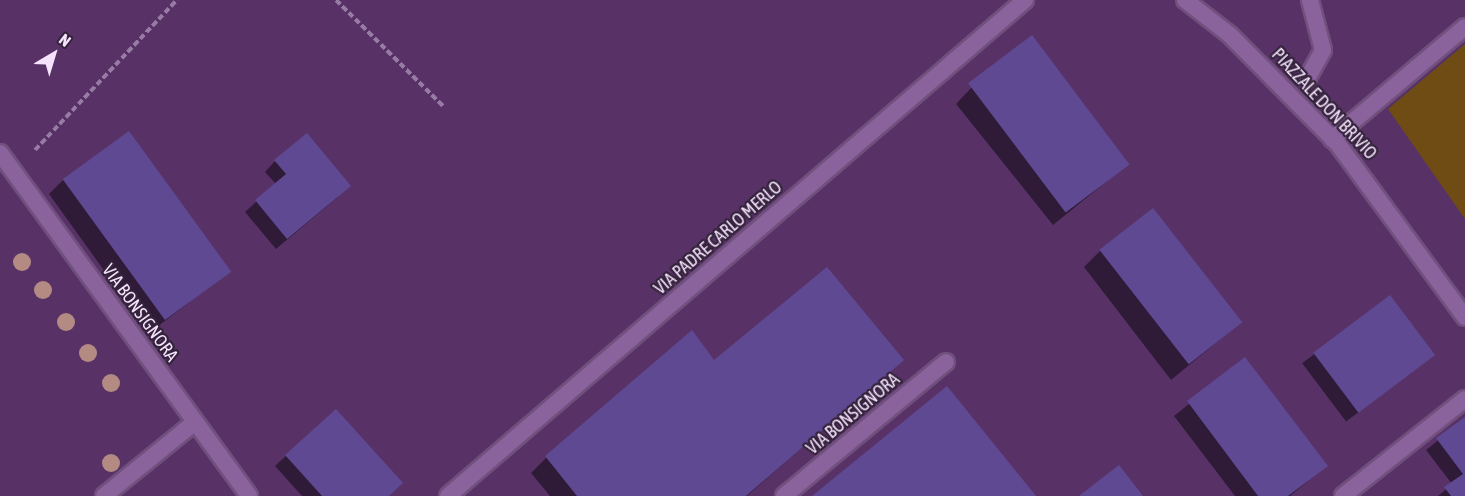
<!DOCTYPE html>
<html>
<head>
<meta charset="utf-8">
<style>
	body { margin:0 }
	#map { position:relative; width:1465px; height:496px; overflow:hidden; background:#583267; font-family:"Asap Condensed",sans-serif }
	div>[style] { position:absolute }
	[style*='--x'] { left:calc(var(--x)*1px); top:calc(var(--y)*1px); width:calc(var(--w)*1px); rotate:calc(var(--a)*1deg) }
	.green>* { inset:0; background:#6e4c14 }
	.shadow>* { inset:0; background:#0007; transform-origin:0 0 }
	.building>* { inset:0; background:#5f4993; transform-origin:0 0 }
	.path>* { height:4px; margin-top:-2px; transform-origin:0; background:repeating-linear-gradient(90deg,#987ba5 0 6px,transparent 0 9px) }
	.roads { filter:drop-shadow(2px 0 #70507d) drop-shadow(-2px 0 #70507d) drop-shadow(0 2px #70507d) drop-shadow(0 -2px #70507d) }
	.service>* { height:16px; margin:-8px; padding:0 8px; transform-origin:8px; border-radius:8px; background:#8a629c }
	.pedestrian>* { height:16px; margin:-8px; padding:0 8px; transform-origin:8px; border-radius:8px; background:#8a629c }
	.minor>* { height:16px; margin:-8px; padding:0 8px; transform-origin:8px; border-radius:8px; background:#8a629c }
	.trees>* { width:18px; height:18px; margin:-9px; border-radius:50%; background:#b38b83 }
	span { translate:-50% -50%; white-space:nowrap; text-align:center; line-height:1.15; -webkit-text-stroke:4.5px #34233b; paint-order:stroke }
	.street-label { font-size:18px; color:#f5e3fd }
	.north { position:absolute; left:24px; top:24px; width:60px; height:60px; -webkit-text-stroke:4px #34233b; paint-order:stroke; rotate:38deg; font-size:16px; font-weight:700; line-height:24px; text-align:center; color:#f5e3fd }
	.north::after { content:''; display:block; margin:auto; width:21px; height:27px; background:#f5e3fd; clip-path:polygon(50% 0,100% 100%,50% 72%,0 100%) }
</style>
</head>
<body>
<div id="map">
	<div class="green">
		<i style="clip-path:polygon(1465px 44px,1465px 219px,1388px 109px)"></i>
	</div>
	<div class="shadow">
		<i style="clip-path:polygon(972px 87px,1127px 165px,1053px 225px,956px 104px)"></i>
		<i style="clip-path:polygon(275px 161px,338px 197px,276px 249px,245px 212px,276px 184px,265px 172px)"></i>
		<i style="clip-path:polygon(63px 180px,229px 272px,149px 333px,49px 194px)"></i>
		<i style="clip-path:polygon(1100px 251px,1240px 323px,1171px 380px,1084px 267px)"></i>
		<i style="left:1390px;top:297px;width:73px;height:110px;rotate:53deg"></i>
		<i style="clip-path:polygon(1245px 359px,1326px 466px,1290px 496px,1235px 496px,1174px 416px)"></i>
		<i style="clip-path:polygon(902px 360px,747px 496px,550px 496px,531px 473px,547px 457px,714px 362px)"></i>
		<i style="clip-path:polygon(1465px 419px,1465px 496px,1438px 496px,1452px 484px,1426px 450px)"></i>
		<i style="clip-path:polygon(286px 456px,388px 496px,302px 496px,275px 466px)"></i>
	</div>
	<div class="building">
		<i style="left:1032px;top:35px;width:162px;height:80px;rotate:53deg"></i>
		<i style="left:129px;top:131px;width:174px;height:82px;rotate:54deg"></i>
		<i style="clip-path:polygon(307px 133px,351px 186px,287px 239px,255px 200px,286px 174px,274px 160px)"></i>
		<i style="left:1153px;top:208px;width:145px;height:68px;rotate:52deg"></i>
		<i style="clip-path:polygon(827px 267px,904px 360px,746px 496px,577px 496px,545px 456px,692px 330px,714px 360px)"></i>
		<i style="left:1390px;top:295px;width:75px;height:96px;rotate:53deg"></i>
		<i style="clip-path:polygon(1245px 357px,1328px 466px,1288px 496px,1258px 496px,1187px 401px)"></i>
		<i style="clip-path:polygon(947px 386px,1036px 496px,812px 496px)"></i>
		<i style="clip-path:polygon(336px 409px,403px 483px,389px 496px,322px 496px,285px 455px)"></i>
		<i style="clip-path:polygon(1465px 417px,1465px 496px,1451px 496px,1444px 487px,1463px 474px,1436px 438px)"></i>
		<i style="clip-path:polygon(1119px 465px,1143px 496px,1079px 496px)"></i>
	</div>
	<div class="path">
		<i style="--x:336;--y:0;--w:151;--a:44.7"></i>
		<i style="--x:35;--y:150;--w:207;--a:-46.6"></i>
	</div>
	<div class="roads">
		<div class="service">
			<i style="--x:1332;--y:139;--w:174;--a:-40.1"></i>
		</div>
		<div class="pedestrian">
			<i style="--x:1307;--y:79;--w:33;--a:-61"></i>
			<i style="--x:1323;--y:50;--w:52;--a:-104.6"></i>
		</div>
		<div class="minor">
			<i style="--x:1185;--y:0;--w:57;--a:37.9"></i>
			<i style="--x:1230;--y:35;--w:152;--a:45.3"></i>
			<i style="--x:1337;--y:143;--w:216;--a:53.7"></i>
			<i style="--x:0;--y:153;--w:424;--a:54"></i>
			<i style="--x:104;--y:496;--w:117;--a:-39.1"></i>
			<i style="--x:448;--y:496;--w:761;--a:-40.68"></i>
			<i style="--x:784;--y:496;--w:210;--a:-39.6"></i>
			<i style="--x:1343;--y:496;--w:156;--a:-38.5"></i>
		</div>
	</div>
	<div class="trees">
		<i style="left:22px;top:262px"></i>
		<i style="left:43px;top:290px"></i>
		<i style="left:66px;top:322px"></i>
		<i style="left:88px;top:353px"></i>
		<i style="left:111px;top:383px"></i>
		<i style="left:111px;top:463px"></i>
	</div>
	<div class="street-label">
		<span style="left:1324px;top:104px;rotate:47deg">PIAZZALE DON BRIVIO</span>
		<span style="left:718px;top:238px;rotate:-41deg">VIA PADRE CARLO MERLO</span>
		<span style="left:140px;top:313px;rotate:54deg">VIA BONSIGNORA</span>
		<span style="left:853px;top:414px;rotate:-40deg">VIA BONSIGNORA</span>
	</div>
	<div class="north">N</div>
</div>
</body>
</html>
